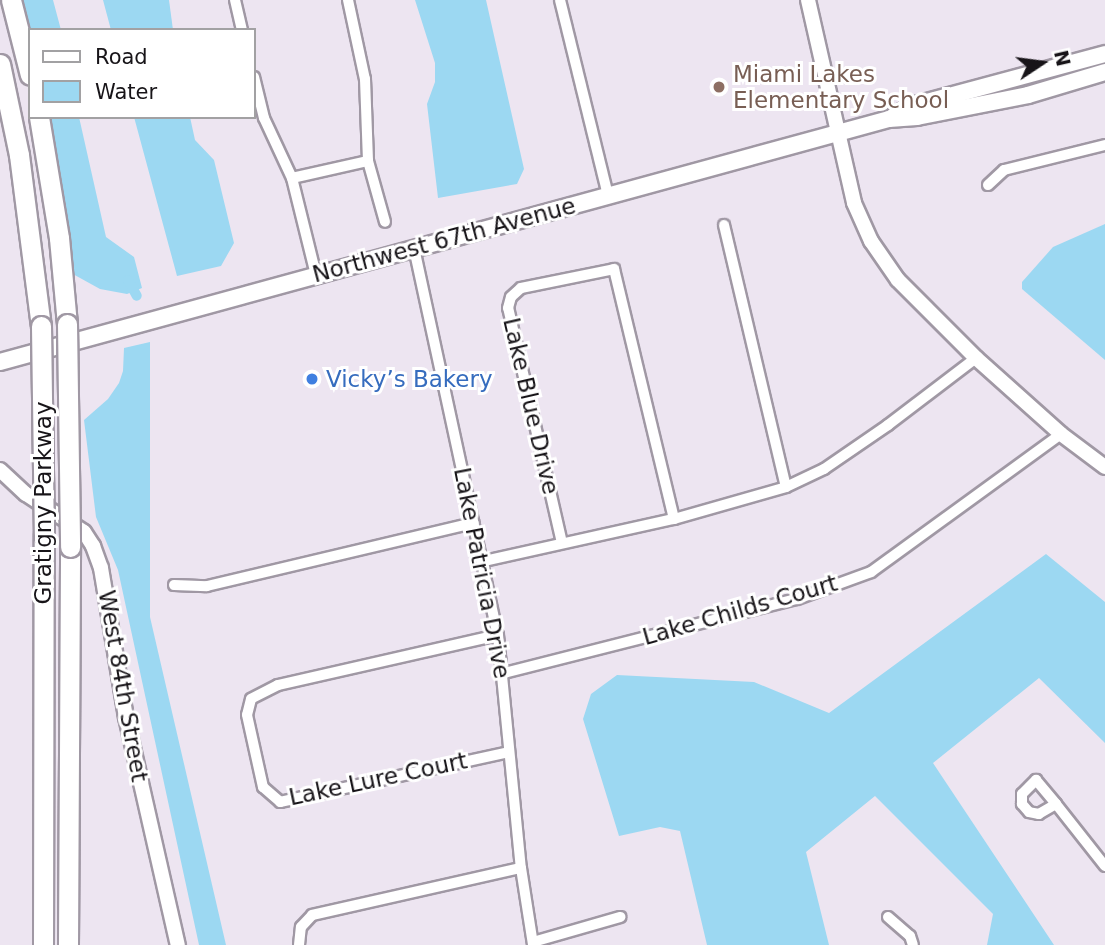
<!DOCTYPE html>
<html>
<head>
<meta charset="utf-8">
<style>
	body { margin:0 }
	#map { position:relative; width:1105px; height:945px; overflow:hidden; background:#ede5f1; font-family:"DejaVu Sans",sans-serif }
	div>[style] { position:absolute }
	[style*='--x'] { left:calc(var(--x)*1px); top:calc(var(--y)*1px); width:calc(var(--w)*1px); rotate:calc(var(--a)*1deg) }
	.water>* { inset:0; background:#9cd8f2 }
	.canal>* { height:10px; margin:-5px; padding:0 5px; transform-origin:5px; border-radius:5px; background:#9cd8f2 }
	.roads { filter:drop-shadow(2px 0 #a098a4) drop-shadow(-2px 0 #a098a4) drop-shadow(0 2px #a098a4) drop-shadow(0 -2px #a098a4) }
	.minor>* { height:10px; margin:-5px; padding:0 5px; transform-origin:5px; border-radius:5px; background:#fff }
	.tertiary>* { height:14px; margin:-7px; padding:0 7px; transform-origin:7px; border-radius:7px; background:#fff }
	.secondary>* { height:16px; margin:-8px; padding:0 8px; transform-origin:8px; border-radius:8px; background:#fff }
	.motorway>* { height:19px; margin:-9.5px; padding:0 9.5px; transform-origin:9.5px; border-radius:9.5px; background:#fff }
	.bridges { filter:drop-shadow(2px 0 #a098a4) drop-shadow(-2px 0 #a098a4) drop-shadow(0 2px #a098a4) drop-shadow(0 -2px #a098a4) }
	.motorway-bridge>* { height:19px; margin:-9.5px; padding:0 9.5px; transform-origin:9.5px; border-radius:9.5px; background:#fff }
	.dots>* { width:19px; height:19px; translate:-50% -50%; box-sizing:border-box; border:4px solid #fff; border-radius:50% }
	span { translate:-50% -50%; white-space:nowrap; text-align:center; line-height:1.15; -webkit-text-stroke:6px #fff; paint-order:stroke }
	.education-label { font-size:23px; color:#785e54 }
	.left { translate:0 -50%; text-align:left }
	.street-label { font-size:23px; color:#171418 }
	.shop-label { font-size:23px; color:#366cbe }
	.legend { position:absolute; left:28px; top:28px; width:228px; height:91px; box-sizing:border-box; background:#fff; border:2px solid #a2a1a3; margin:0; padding:9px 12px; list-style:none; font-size:21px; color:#171418 }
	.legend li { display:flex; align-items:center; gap:14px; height:35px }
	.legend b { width:35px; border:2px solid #a2a1a3 }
	.north { position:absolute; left:1007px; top:28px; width:70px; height:70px; -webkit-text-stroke:5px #fff; paint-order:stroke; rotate:77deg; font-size:19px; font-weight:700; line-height:28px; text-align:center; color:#171418 }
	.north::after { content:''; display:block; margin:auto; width:24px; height:32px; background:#171418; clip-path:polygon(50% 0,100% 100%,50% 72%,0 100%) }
</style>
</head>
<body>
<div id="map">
	<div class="water">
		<i style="clip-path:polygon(20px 0,53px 0,61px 30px,30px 30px,30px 36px)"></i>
		<i style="clip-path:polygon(103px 0,169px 0,173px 30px,111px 30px)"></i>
		<i style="clip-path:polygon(415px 0,486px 0,524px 169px,517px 184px,438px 198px,427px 104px,435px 82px,435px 63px)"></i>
		<i style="clip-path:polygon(46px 117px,79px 117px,106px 237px,134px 257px,142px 288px,127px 294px,100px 289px,71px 273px)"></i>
		<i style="clip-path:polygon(134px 117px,190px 117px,195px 140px,214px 160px,234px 243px,221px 266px,177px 276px)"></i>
		<i style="clip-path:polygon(1105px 224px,1105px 360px,1022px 289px,1022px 282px,1053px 247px)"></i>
		<i style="clip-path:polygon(150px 342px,150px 617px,226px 945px,199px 945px,118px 570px,96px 517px,84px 420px,108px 399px,119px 383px,123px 371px,124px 348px)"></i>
		<i style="clip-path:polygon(1046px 554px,1105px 602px,1105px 743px,1039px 678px,933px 763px,1054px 945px,987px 945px,993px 914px,875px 796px,806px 852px,829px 945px,707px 945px,680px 831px,660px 827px,619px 836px,583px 719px,591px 694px,617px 675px,754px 682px,829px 713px)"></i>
	</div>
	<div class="canal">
		<i style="--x:128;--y:280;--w:18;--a:61"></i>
	</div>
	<div class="roads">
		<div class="minor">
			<i style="--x:235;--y:0;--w:31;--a:77"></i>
			<i style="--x:348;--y:0;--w:81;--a:77.9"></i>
			<i style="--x:365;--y:79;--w:82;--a:87.9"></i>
			<i style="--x:368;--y:161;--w:63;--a:74.4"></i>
			<i style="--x:560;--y:0;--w:201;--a:76.2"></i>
			<i style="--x:254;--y:77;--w:42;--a:76.3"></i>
			<i style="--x:264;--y:118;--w:66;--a:65"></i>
			<i style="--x:292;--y:178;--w:100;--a:76.1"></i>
			<i style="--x:292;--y:178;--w:78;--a:-12.6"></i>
			<i style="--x:988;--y:185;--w:22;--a:-43"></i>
			<i style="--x:1004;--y:170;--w:104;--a:-13.9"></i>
			<i style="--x:724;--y:225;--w:269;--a:76.7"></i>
			<i style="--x:414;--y:248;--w:396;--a:77.8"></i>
			<i style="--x:498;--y:635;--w:234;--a:84.4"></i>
			<i style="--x:521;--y:868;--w:78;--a:81.1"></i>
			<i style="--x:562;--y:543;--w:241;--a:-102.9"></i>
			<i style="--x:508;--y:308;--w:11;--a:-75"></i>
			<i style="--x:511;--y:297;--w:13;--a:-42"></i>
			<i style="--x:521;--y:288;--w:95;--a:-11.5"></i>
			<i style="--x:614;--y:269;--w:257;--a:76.5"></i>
			<i style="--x:484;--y:561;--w:195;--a:-12.5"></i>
			<i style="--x:674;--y:519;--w:116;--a:-15.9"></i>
			<i style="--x:786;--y:487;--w:42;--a:-25.3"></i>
			<i style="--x:824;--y:469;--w:78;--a:-34.5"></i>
			<i style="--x:888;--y:425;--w:111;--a:-37.3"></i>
			<i style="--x:174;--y:585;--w:33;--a:2"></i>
			<i style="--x:207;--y:586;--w:274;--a:-13.3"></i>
			<i style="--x:498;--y:635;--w:226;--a:167.2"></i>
			<i style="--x:278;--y:685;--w:30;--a:153"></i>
			<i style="--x:251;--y:699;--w:16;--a:104"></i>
			<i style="--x:247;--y:715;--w:74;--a:77.5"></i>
			<i style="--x:263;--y:787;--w:23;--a:41"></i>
			<i style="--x:280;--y:802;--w:234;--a:-12.3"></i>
			<i style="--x:504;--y:673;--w:302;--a:-14.2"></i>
			<i style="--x:797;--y:599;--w:79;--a:-20"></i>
			<i style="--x:871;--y:572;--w:235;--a:-36"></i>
			<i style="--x:1056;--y:804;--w:20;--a:150"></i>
			<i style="--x:1039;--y:814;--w:10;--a:-169"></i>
			<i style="--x:1029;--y:812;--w:11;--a:-131"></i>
			<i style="--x:1022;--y:804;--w:10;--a:-90"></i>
			<i style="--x:1022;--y:794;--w:20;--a:-45"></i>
			<i style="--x:1036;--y:780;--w:31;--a:50"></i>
			<i style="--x:1056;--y:804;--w:79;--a:51.7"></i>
			<i style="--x:888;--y:917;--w:29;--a:41"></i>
			<i style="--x:910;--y:936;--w:9;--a:72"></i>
			<i style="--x:533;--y:942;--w:91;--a:-16"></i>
			<i style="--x:299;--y:945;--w:18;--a:-84"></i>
			<i style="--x:301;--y:927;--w:16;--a:-47"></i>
			<i style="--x:312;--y:915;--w:214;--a:-12.7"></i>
		</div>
		<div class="tertiary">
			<i style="--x:808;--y:0;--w:208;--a:77.2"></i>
			<i style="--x:854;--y:203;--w:42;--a:65.9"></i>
			<i style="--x:871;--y:241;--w:47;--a:55.3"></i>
			<i style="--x:898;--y:280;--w:110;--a:45"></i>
			<i style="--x:976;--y:358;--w:114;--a:41.8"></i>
			<i style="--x:1061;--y:434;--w:55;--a:36.9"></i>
			<i style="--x:0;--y:470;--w:35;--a:43"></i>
			<i style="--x:26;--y:494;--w:69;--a:33.2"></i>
			<i style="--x:84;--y:532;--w:17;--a:57"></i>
			<i style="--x:93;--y:546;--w:23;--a:70"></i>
			<i style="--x:101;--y:568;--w:151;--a:80.5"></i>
			<i style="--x:126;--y:717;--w:234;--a:77.2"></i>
		</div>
		<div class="secondary">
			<i style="--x:894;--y:116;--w:25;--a:-27"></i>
			<i style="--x:916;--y:105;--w:196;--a:-15.1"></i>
			<i style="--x:0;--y:362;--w:922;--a:-15.29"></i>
			<i style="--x:889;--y:119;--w:28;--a:-4"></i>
			<i style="--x:917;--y:117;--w:113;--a:-11.2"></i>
			<i style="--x:1028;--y:95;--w:80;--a:-16.6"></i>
		</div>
		<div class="motorway">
			<i style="--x:11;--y:0;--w:77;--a:75.8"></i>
			<i style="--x:0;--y:64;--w:93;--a:78.2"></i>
			<i style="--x:19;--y:155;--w:172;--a:82.7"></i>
			<i style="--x:39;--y:117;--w:123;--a:80.6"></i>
			<i style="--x:59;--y:238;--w:86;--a:84.7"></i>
			<i style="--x:43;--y:945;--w:411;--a:-89.9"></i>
			<i style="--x:68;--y:945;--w:398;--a:-89.7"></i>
		</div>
	</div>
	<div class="bridges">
		<div class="motorway-bridge">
			<i style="--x:67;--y:324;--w:223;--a:89.2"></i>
			<i style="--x:41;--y:326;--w:208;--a:89.2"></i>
		</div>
	</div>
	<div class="dots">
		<i style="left:719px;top:87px;background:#8d6e63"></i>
		<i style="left:312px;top:379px;background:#3f7fe0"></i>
	</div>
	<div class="education-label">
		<span class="left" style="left:733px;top:87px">Miami Lakes<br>Elementary School</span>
	</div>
	<div class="street-label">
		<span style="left:444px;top:240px;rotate:-15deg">Northwest 67th Avenue</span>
		<span style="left:531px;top:406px;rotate:77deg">Lake Blue Drive</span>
		<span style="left:43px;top:503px;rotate:-90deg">Gratigny Parkway</span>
		<span style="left:482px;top:573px;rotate:79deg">Lake Patricia Drive</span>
		<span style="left:740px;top:610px;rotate:-16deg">Lake Childs Court</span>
		<span style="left:123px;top:686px;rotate:80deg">West 84th Street</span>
		<span style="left:378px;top:779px;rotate:-12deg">Lake Lure Court</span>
	</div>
	<div class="shop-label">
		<span class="left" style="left:326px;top:379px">Vicky’s Bakery</span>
	</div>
	<ul class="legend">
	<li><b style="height:9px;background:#fff"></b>Road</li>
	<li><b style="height:19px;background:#9cd8f2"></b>Water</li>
	</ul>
	<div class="north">N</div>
</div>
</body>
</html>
